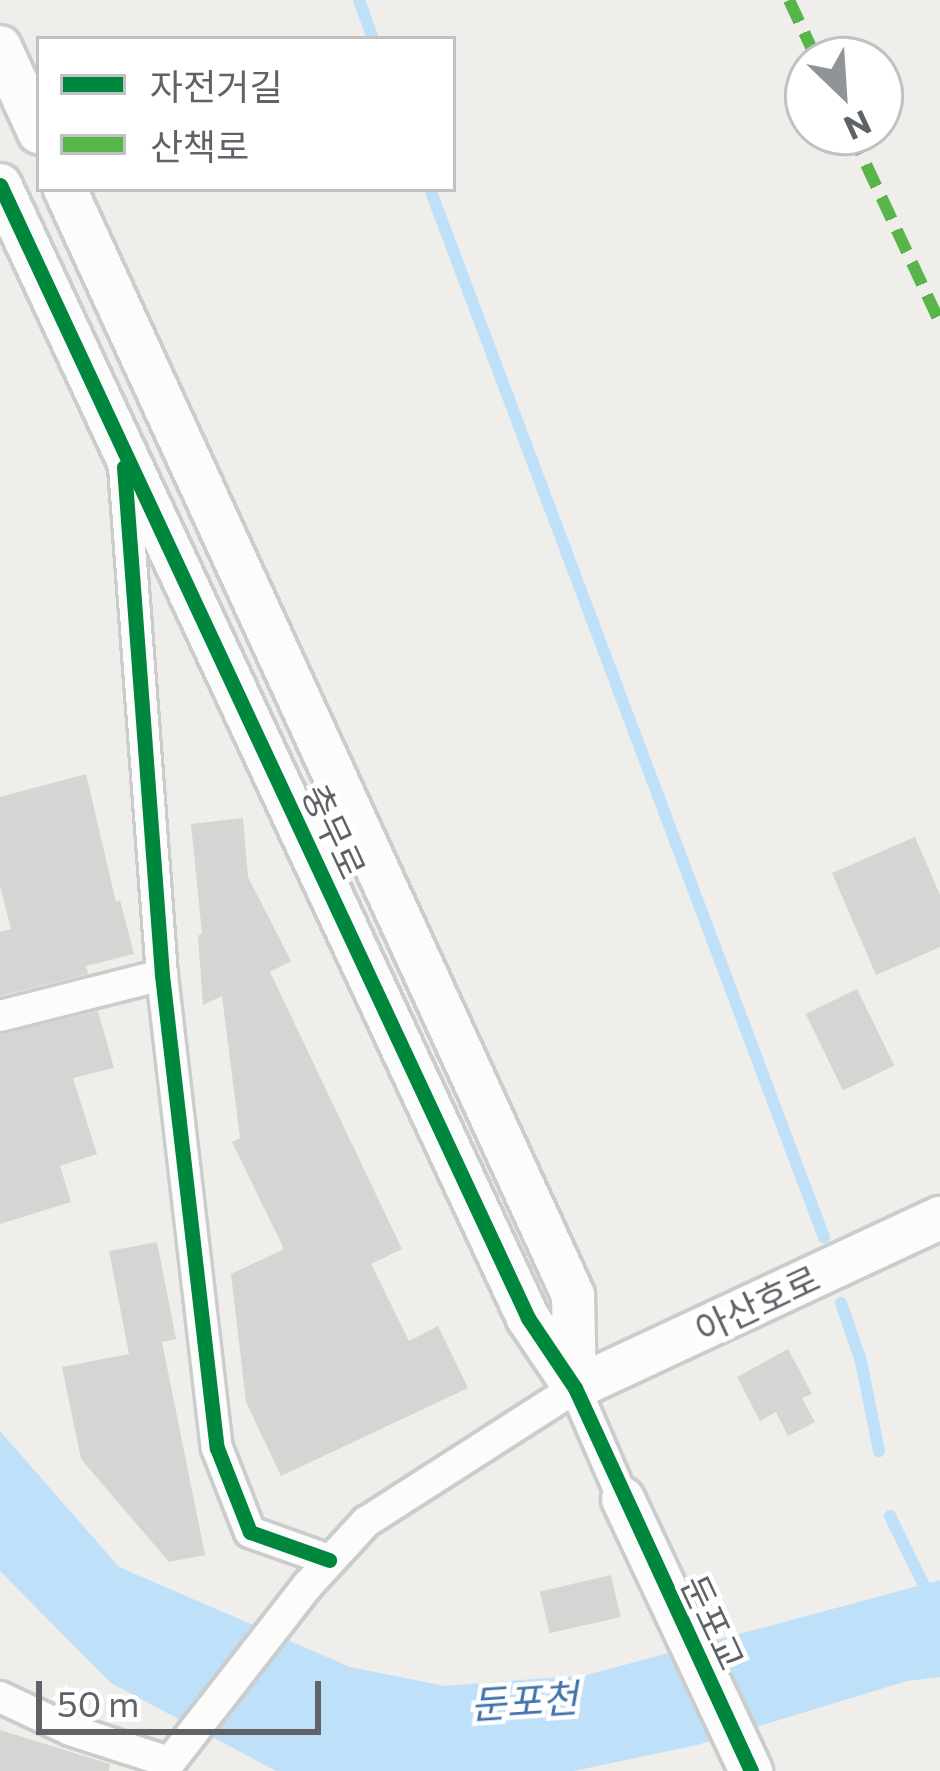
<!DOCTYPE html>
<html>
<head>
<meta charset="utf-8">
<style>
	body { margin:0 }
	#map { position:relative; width:940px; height:1771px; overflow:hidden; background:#efeeea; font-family:Commissioner,"Noto Sans KR",sans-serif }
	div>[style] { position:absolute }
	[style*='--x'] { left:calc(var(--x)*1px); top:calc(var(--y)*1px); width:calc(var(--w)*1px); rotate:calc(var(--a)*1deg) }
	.water>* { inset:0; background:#bfe0f9 }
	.stream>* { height:12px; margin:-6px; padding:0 6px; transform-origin:6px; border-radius:6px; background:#bfe0f9 }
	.building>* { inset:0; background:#d6d5d3; transform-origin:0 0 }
	.roads { filter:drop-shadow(3px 0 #cbcccc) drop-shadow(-3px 0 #cbcccc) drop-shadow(0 3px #cbcccc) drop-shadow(0 -3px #cbcccc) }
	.street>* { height:30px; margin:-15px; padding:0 15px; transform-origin:15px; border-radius:15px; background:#fdfcfc }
	.secondary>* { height:42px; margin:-21px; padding:0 21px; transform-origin:21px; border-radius:21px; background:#fdfcfc }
	.quiet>* { height:12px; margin-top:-6px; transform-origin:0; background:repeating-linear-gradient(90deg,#58b549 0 24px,transparent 0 36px) }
	.cycleway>* { height:15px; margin:-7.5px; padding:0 7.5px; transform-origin:7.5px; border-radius:7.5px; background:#00873e }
	span { translate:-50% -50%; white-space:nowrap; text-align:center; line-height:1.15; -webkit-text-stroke:9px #fff; paint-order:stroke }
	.street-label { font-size:36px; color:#5f6368 }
	.water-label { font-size:39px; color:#4174aa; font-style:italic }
	.legend { position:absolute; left:36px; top:36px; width:420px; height:156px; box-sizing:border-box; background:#fff; border:3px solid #bfc1c3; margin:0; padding:15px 21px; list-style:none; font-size:36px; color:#5f6368 }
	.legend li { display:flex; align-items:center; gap:24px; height:60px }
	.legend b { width:60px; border:3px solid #bfc1c3 }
	.north { position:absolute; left:784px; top:36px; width:120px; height:120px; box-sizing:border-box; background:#fff; border:3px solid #bfc1c3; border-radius:50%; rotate:155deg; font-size:33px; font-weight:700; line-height:48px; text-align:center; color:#5f6368 }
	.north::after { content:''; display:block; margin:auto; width:42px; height:54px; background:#919496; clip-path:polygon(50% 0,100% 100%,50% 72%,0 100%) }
	.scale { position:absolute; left:36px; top:1681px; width:285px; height:54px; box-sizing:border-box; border:6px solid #5f6368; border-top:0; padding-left:15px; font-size:36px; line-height:42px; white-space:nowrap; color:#5f6368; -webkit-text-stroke:9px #fff; paint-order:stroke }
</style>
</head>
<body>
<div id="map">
	<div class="water">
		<i style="clip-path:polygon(0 1431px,119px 1567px,350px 1667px,445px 1686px,587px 1675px,940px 1580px,940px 1677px,907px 1681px,697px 1745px,574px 1771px,276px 1771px,111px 1683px,0 1571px)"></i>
	</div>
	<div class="stream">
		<i style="--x:359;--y:0;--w:41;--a:70.3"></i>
		<i style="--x:430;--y:189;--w:1120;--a:69.4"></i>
		<i style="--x:841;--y:1303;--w:61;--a:71"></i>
		<i style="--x:861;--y:1361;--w:92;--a:78.7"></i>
		<i style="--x:890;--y:1516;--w:87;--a:64"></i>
	</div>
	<div class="building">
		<i style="clip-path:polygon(86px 774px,116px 902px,120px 900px,134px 954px,86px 966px,88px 974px,0 996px,0 932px,11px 929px,0 886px,0 797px)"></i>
		<i style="clip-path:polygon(243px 818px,248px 877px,291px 961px,270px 972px,402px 1249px,371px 1264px,409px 1341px,438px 1326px,468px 1388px,281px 1476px,246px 1402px,231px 1274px,284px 1249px,232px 1142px,240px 1138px,222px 996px,203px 1005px,198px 936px,202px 933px,191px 824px)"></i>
		<i style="clip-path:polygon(915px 837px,940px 895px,940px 947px,876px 975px,832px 873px)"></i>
		<i style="left:857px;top:989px;width:85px;height:57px;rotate:64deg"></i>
		<i style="clip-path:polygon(98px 1011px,114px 1068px,73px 1078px,97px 1154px,60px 1166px,71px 1202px,0 1224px,0 1035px)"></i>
		<i style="clip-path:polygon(157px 1242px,176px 1339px,162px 1342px,205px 1555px,169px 1562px,81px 1459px,62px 1367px,129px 1354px,109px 1251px)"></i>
		<i style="clip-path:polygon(788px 1349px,812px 1394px,802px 1398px,815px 1422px,788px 1436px,776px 1412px,760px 1421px,737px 1377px)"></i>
		<i style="left:611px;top:1575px;width:43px;height:73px;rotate:77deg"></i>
		<i style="clip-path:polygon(0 1730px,110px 1764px,109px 1771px,0 1771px)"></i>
	</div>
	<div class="roads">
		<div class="street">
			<i style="--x:124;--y:467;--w:509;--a:85.72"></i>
			<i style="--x:162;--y:975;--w:476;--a:83.4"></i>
			<i style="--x:217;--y:1448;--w:90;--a:68.6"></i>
			<i style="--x:250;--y:1532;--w:84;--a:19.5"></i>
			<i style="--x:0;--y:1016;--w:167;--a:-14.2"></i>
			<i style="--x:0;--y:1697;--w:77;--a:25.2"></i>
			<i style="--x:70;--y:1730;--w:104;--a:17.9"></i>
			<i style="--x:163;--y:1771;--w:236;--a:-52.1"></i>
			<i style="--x:308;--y:1585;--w:86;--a:-47.4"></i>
			<i style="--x:366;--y:1522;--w:248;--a:-32.7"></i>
			<i style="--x:575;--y:1388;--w:121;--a:66.6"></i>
		</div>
		<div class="secondary">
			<i style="--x:0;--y:47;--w:94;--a:65.4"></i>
			<i style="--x:0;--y:185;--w:1250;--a:65.01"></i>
			<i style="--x:528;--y:1318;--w:84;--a:56.1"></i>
			<i style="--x:65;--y:189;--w:1217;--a:65.33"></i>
			<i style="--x:573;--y:1295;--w:92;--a:88.8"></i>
			<i style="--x:575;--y:1388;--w:403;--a:-25"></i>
			<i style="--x:623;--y:1499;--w:301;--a:64.8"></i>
		</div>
	</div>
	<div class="quiet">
		<i style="--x:789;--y:0;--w:66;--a:65"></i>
		<i style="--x:851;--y:132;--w:211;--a:65"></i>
	</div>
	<div class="cycleway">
		<i style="--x:0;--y:185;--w:1250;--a:65.01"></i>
		<i style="--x:528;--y:1318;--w:84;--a:56.1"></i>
		<i style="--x:575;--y:1388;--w:422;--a:65.3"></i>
		<i style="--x:124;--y:467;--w:509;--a:85.72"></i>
		<i style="--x:162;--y:975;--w:476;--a:83.4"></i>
		<i style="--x:217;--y:1448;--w:90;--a:68.6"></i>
		<i style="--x:250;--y:1532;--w:84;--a:19.5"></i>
	</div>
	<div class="street-label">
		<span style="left:335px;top:831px;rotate:65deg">충무로</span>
		<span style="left:757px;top:1303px;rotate:-25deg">아산호로</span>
		<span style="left:714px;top:1622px;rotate:65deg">둔포교</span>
	</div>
	<div class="water-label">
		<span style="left:524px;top:1700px;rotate:-4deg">둔포천</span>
	</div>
	<ul class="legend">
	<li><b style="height:15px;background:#00873e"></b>자전거길</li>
	<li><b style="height:15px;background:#58b549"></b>산책로</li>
	</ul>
	<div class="north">N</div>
	<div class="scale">50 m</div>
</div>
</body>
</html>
